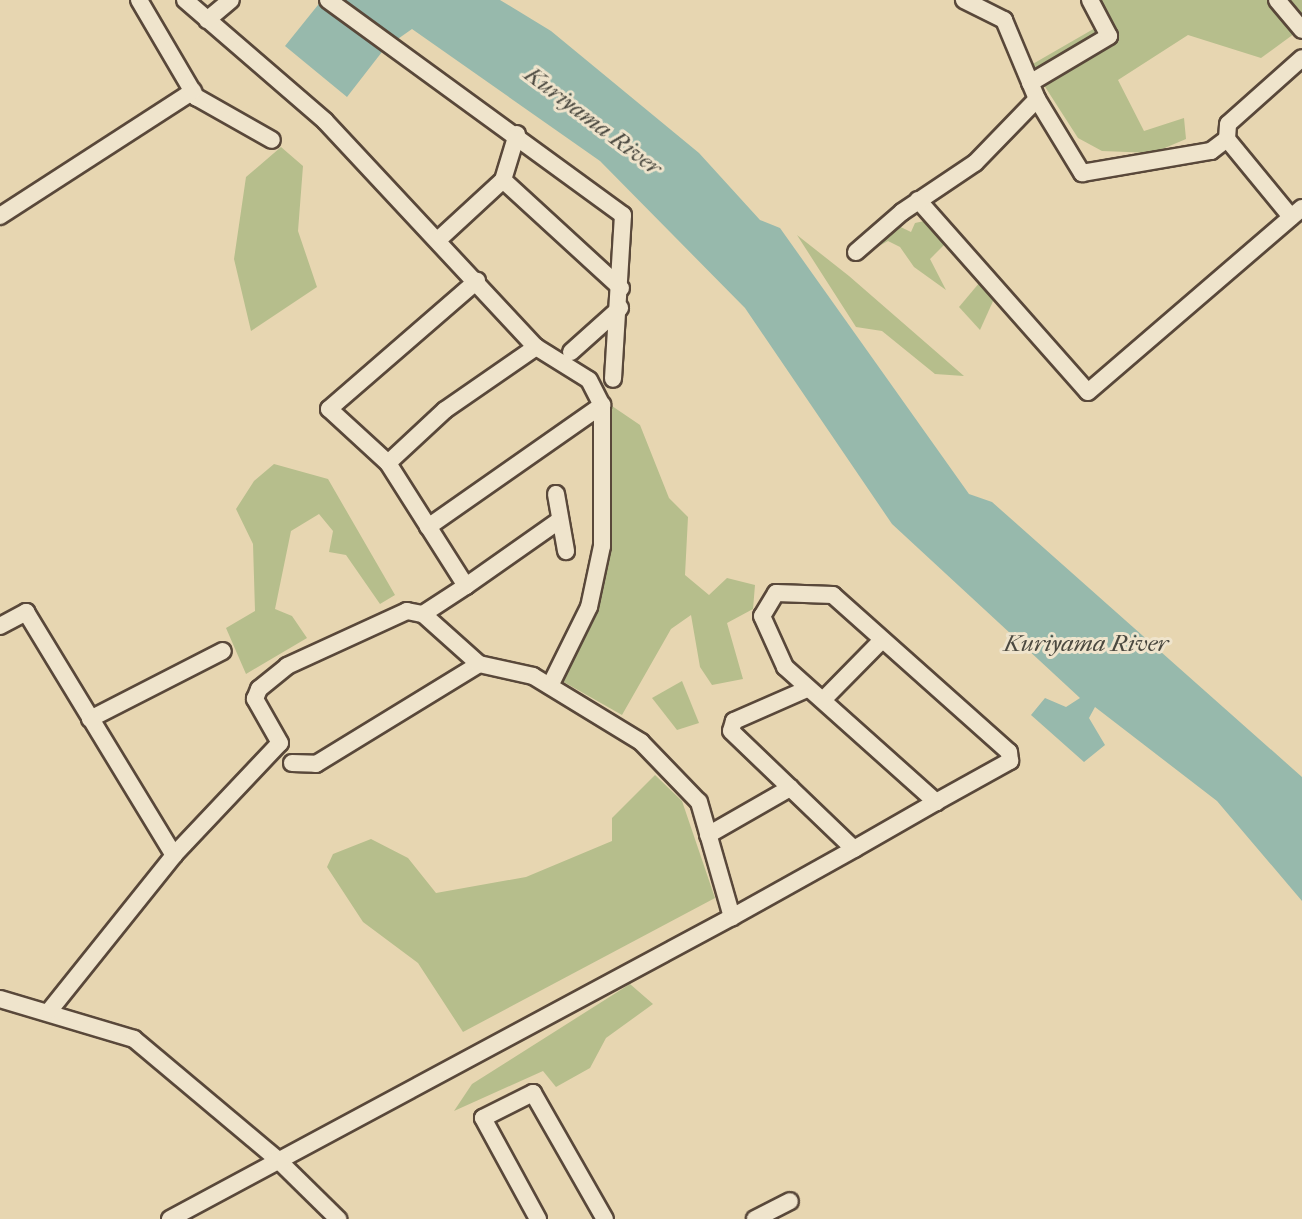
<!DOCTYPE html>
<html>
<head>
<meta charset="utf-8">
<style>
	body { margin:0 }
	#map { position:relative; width:1302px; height:1219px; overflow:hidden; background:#e7d6b1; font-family:"IM FELL French Canon",serif }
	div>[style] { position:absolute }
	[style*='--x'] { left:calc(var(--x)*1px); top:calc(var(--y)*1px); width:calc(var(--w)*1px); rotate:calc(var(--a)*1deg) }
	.green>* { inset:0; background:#b6be8c }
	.water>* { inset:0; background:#97b9ac }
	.roads { filter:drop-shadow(2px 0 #59483a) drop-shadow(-2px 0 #59483a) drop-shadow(0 2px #59483a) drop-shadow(0 -2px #59483a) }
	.minor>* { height:16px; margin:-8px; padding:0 8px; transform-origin:8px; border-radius:8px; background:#efe4cc }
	span { translate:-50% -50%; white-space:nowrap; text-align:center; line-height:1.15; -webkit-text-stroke:6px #efe4cc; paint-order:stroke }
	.water-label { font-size:24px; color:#4b4940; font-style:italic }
</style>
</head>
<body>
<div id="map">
	<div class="green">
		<i style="clip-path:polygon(1099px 0,1302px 0,1302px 28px,1261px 58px,1188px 35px,1118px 80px,1144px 131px,1184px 118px,1186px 139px,1153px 153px,1102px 151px,1078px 138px,1031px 65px,1109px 20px)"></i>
		<i style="clip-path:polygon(281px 147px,303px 166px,298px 231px,317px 287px,251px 331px,234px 259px,246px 177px)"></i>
		<i style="clip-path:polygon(938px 218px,949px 240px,930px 259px,946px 290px,914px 267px,900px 247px,888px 241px,872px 250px,874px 232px,884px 219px,911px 232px,915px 223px)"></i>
		<i style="clip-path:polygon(797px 235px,849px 276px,964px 376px,935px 374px,882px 331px,856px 327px)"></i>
		<i style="clip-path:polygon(980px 282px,994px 299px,980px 330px,959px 307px)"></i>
		<i style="clip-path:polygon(612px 406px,640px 425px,669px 498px,688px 517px,685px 575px,709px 595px,727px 578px,755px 585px,753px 609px,727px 623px,743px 679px,712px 685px,700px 667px,691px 615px,671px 629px,622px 715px,562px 681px,597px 604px)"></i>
		<i style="clip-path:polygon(274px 464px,328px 479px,395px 595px,380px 604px,346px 555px,329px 552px,333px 531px,319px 514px,291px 531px,275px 609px,292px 616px,307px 638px,246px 674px,226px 628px,255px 611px,253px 544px,236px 509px,254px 481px)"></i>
		<i style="clip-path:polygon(682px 681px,699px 723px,677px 730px,652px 698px)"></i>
		<i style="clip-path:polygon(655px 775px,682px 801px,715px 898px,463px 1032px,418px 963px,363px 922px,327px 867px,333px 854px,371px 839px,408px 858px,436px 893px,526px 877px,612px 841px,612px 818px)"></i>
		<i style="clip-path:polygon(630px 984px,653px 1004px,606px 1038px,590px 1068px,556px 1087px,543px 1071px,454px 1111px,472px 1084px)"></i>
	</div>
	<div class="water">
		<i style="clip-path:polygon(322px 0,500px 0,551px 31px,699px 153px,760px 220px,780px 228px,969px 494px,992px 502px,1302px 777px,1302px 901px,1217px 801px,1095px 707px,1089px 718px,1105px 745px,1084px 762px,1031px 715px,1045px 698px,1066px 707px,1080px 698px,892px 524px,745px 308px,600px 161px,412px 29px,385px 48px,347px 97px,285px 46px)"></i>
	</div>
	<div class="roads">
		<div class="minor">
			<i style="--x:139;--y:0;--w:113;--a:59.6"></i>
			<i style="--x:196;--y:97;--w:87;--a:29.5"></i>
			<i style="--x:185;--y:0;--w:185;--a:40.8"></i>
			<i style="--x:325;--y:121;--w:309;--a:47"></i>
			<i style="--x:536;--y:347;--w:62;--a:31.9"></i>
			<i style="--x:589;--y:380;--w:28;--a:63"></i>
			<i style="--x:602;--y:405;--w:141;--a:90"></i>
			<i style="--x:602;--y:546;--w:62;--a:102"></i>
			<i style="--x:589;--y:607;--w:88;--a:116.3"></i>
			<i style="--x:328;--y:0;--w:365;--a:36.1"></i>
			<i style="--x:623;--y:215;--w:164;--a:93.5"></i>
			<i style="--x:964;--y:0;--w:45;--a:26.6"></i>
			<i style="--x:1004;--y:20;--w:86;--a:67.3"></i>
			<i style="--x:1037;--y:99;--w:87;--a:58.7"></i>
			<i style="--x:1082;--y:173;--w:131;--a:-9.7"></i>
			<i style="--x:1211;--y:151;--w:20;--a:-37"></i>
			<i style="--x:1227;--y:139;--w:101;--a:50.6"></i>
			<i style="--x:1277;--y:0;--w:39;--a:50"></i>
			<i style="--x:207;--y:20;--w:31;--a:-40"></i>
			<i style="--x:1030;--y:83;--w:92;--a:-30.7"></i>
			<i style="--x:1109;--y:36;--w:41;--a:-117.8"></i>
			<i style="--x:1227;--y:139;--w:15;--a:-86"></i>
			<i style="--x:1228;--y:124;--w:99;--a:-41.7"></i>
			<i style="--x:503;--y:180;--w:160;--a:42.5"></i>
			<i style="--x:918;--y:200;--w:256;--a:48.5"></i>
			<i style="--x:1088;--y:392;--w:282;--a:-40.7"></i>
			<i style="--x:0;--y:216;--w:230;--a:-32.9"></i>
			<i style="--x:438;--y:240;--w:88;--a:-42.7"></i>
			<i style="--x:503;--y:180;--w:48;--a:-73.1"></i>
			<i style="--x:856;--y:252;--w:61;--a:-41"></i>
			<i style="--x:902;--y:212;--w:88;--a:-33.9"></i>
			<i style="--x:975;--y:163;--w:89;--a:-45.9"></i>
			<i style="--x:571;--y:352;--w:66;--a:-41.9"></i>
			<i style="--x:388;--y:463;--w:78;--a:-42.9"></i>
			<i style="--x:445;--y:410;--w:111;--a:-34.7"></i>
			<i style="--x:556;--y:494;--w:58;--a:80"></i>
			<i style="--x:428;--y:527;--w:213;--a:-35"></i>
			<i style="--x:466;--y:586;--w:115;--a:-35.1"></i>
			<i style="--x:423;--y:614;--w:51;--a:-33.1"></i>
			<i style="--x:466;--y:586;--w:146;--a:-122.4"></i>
			<i style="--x:388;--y:463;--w:80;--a:-137.5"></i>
			<i style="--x:329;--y:409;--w:196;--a:-40.9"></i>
			<i style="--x:0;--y:626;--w:30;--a:-28"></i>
			<i style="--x:26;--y:612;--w:285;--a:58.7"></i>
			<i style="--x:807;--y:689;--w:80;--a:156.3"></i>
			<i style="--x:734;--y:721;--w:10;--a:107"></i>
			<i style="--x:731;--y:731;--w:170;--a:43.8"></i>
			<i style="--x:823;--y:700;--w:83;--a:-45.5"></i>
			<i style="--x:90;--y:719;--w:149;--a:-27.1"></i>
			<i style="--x:292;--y:763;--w:24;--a:2"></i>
			<i style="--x:316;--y:764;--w:191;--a:-31.5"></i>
			<i style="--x:708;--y:835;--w:95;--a:-29.8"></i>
			<i style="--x:0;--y:999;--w:140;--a:16.6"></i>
			<i style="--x:134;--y:1039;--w:187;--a:40"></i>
			<i style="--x:277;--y:1159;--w:86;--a:44.5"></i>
			<i style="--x:50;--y:1010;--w:198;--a:-51.3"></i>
			<i style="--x:174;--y:855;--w:154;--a:-46.6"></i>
			<i style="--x:280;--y:743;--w:51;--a:-119.6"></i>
			<i style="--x:255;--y:699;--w:11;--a:-68"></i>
			<i style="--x:259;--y:689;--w:36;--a:-39"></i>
			<i style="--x:287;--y:666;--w:132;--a:-24.6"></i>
			<i style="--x:407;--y:611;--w:16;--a:11"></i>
			<i style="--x:423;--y:614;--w:75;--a:41.8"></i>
			<i style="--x:479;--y:664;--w:55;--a:12.5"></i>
			<i style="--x:533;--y:676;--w:127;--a:31.4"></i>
			<i style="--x:641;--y:742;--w:83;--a:46"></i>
			<i style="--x:699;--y:802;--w:120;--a:74"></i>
			<i style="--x:170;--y:1219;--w:638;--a:-28.25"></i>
			<i style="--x:732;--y:917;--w:140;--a:-29.1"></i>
			<i style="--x:854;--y:849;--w:95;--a:-29.8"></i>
			<i style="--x:936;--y:802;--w:85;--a:-29"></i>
			<i style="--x:1010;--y:761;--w:9;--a:-96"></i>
			<i style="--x:1009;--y:752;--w:236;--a:-138.3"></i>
			<i style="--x:833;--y:595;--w:57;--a:-178"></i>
			<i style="--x:776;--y:593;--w:27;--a:121"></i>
			<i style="--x:762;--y:616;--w:56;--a:65.7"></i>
			<i style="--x:785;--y:667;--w:203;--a:41.8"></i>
			<i style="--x:538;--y:1219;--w:115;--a:-118.6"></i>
			<i style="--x:483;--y:1118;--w:56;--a:-26.6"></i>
			<i style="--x:533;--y:1093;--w:145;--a:60.3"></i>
			<i style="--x:755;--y:1219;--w:39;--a:-27"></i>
		</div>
	</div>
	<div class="water-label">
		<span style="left:593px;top:121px;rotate:37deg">Kuriyama River</span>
		<span style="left:1086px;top:644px">Kuriyama River</span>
	</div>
</div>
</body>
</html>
